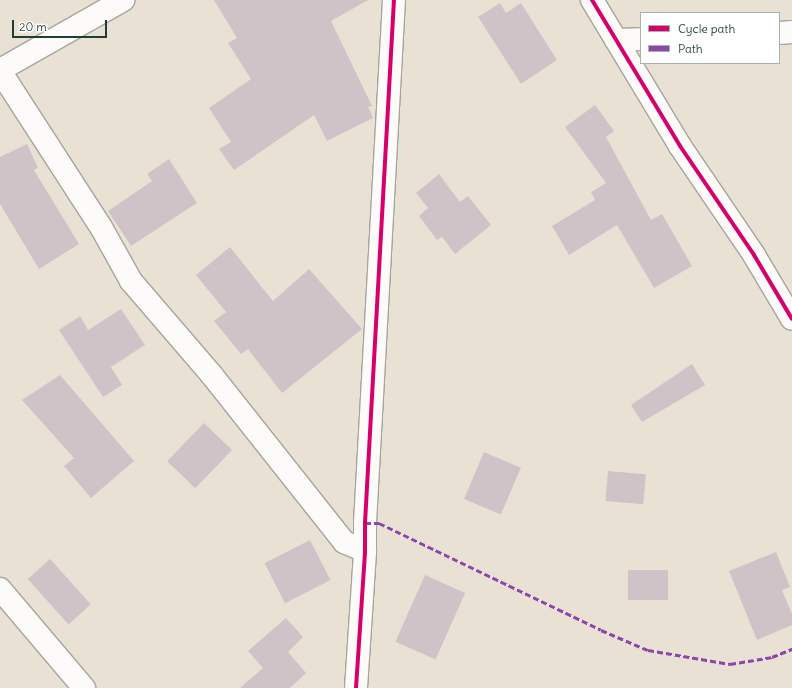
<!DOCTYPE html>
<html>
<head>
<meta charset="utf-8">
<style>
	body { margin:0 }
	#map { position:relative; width:792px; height:688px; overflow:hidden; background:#e9e2d4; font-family:Delius,sans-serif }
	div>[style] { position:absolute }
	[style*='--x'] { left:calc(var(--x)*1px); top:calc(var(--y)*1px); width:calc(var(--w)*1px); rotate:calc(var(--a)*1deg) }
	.building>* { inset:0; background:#d0c3c8; transform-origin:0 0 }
	.roads { filter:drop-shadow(1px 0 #a5a59c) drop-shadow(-1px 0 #a5a59c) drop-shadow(0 1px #a5a59c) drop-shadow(0 -1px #a5a59c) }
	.minor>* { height:22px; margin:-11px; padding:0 11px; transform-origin:11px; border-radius:11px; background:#fcfbf9 }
	.quiet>* { height:3px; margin-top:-1.5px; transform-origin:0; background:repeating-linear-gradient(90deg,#8e44ad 0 6px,transparent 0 9px) }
	.cycleway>* { height:4px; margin:-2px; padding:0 2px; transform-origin:2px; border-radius:2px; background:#d6006c }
	span { translate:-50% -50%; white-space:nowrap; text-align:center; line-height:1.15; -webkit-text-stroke:3px #fff; paint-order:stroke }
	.legend { position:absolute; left:640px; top:12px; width:140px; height:52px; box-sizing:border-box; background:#fff; border:1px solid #a5b1ae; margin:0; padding:5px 7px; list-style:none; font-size:12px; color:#1f3d34 }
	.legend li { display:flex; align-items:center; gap:8px; height:20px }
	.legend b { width:20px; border:1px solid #a5b1ae }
	.scale { position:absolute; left:12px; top:20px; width:95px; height:18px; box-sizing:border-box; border:2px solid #1f3d34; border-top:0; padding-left:5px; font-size:12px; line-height:14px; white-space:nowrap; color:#1f3d34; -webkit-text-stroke:3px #fff; paint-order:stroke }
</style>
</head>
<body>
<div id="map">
	<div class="building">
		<i style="clip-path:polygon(214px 0,368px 0,331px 21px,372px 106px,368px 107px,373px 118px,327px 141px,314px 115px,234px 170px,219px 149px,231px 142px,209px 108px,251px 79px,228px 43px,237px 38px)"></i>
		<i style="clip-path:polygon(500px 3px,506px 13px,521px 3px,557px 60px,521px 84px,478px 17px)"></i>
		<i style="clip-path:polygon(595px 105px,614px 131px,606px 137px,651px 220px,662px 214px,692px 266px,654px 288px,617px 225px,569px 255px,552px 226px,595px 200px,591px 192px,606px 183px,565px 127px)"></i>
		<i style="clip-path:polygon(27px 144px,38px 168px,34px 170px,79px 244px,39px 269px,0 204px,0 157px)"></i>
		<i style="clip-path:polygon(169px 159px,197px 203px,131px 246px,108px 211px,152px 181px,147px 174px)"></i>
		<i style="clip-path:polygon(439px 174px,460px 202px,468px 196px,491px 225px,455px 254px,442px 237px,437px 240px,419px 216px,428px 208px,416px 193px)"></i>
		<i style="clip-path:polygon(230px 247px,273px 301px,309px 269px,362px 329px,282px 393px,248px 349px,241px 354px,214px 321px,226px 312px,196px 275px)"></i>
		<i style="clip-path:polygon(121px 309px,145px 345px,111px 367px,122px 385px,103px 397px,59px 330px,80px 316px,88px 330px)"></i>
		<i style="clip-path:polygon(692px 364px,705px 385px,642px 422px,631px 405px)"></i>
		<i style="clip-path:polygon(60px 375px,134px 461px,91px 498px,64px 466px,74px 458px,22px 400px)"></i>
		<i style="left:204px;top:423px;width:39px;height:53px;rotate:44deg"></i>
		<i style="left:484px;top:452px;width:40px;height:51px;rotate:23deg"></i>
		<i style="left:608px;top:471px;width:38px;height:30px;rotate:5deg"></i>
		<i style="left:310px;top:540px;width:45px;height:51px;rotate:63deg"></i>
		<i style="clip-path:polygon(776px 552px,790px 587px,782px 590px,792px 614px,792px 625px,757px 640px,729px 571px)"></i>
		<i style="left:50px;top:559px;width:61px;height:30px;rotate:48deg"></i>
		<i style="left:668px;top:570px;width:30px;height:40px;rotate:90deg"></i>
		<i style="left:425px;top:575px;width:44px;height:73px;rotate:24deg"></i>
		<i style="clip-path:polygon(286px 618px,303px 637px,288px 652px,306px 673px,290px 688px,240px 688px,263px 668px,248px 651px)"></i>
	</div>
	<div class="roads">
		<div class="minor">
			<i style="--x:592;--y:0;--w:170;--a:58.9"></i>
			<i style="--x:680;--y:146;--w:132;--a:55.8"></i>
			<i style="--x:754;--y:255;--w:74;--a:59.3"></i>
			<i style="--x:779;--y:33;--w:13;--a:-4"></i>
			<i style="--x:616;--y:40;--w:25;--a:-2"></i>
			<i style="--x:0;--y:70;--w:142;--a:-29.6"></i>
			<i style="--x:0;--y:71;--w:186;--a:57.1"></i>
			<i style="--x:101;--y:227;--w:62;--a:60.9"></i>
			<i style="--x:131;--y:281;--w:123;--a:49.3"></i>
			<i style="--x:211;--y:374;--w:214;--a:51.6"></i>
			<i style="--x:344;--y:542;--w:23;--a:23"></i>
			<i style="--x:0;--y:589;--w:130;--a:49.7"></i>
			<i style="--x:356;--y:688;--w:137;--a:-86.2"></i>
			<i style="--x:365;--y:551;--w:28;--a:-90"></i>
			<i style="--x:365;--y:523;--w:524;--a:-86.83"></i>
		</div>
	</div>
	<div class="quiet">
		<i style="--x:365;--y:523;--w:14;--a:0"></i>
		<i style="--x:379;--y:523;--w:246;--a:25.7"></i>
		<i style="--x:601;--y:630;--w:51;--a:23.1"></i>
		<i style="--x:648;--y:650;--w:83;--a:9.7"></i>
		<i style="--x:730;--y:664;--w:43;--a:-9.5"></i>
		<i style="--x:772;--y:657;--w:22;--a:-22"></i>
	</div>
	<div class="cycleway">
		<i style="--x:592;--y:0;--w:170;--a:58.9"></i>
		<i style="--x:680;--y:146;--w:132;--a:55.8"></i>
		<i style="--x:754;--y:255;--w:74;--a:59.3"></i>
		<i style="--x:356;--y:688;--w:137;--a:-86.2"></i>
		<i style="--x:365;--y:551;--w:28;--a:-90"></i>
		<i style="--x:365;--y:523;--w:524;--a:-86.83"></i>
	</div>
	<ul class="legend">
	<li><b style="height:5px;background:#d6006c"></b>Cycle path</li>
	<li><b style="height:5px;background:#8e44ad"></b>Path</li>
	</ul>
	<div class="scale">20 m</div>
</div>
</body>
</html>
